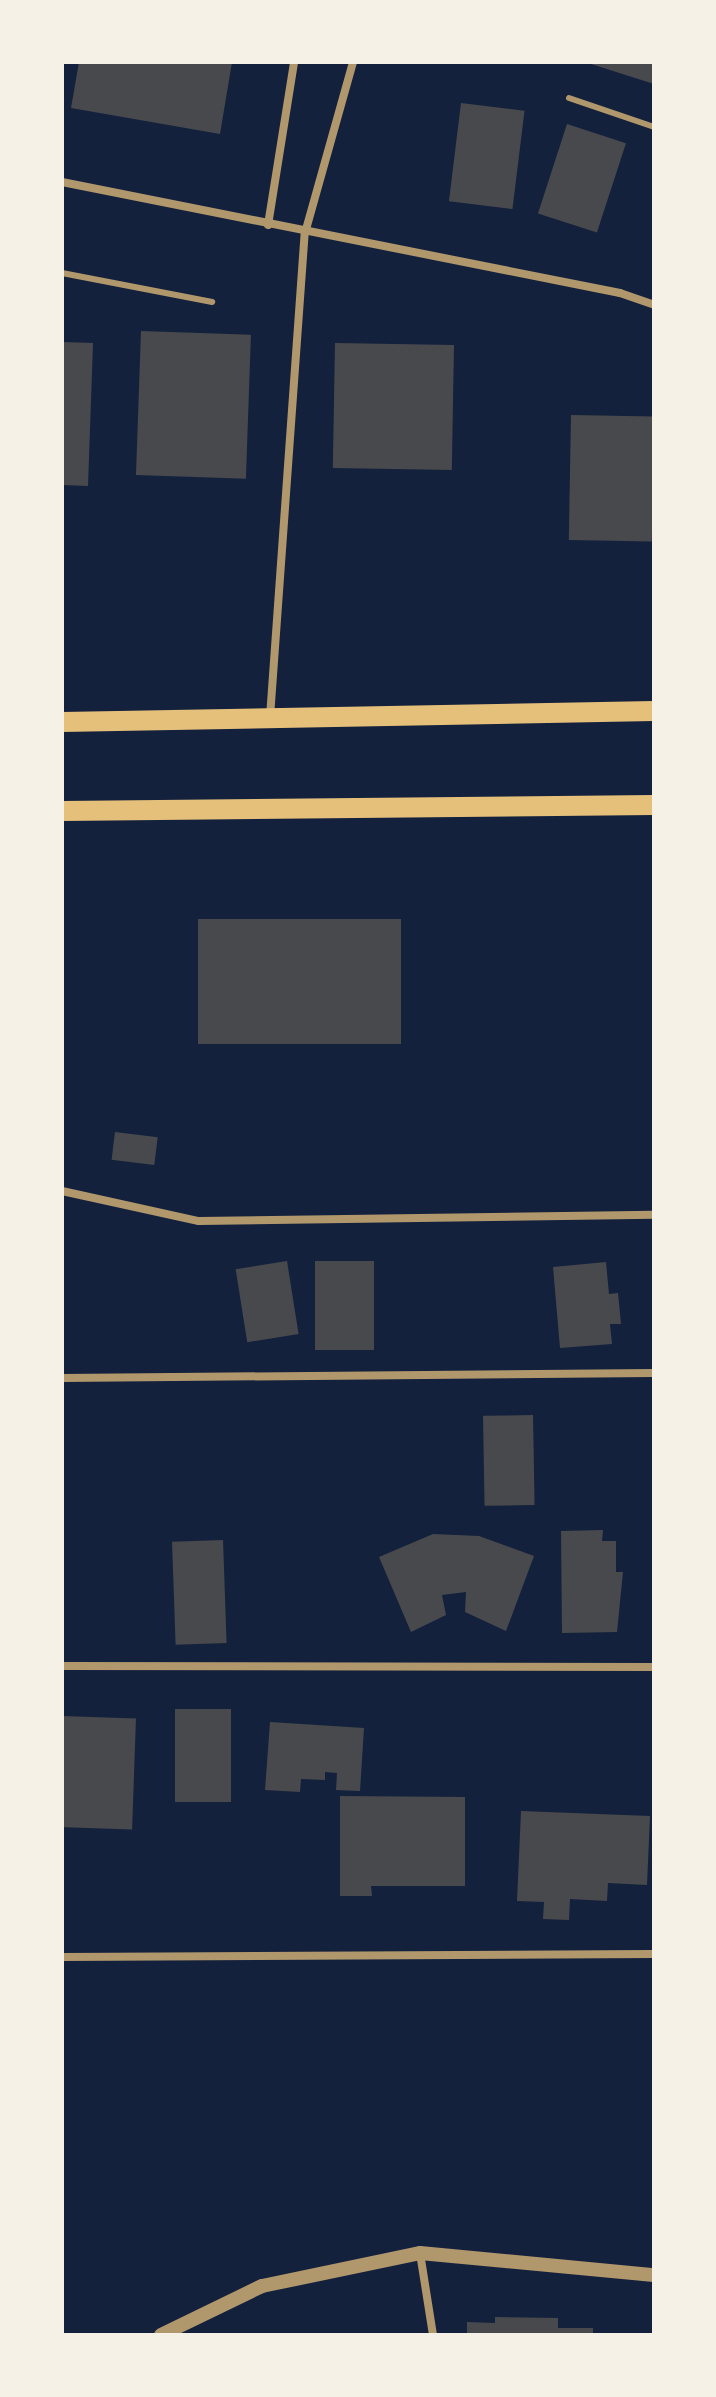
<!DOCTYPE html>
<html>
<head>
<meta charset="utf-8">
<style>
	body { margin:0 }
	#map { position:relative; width:716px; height:2397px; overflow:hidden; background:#14213d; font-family:Signika,sans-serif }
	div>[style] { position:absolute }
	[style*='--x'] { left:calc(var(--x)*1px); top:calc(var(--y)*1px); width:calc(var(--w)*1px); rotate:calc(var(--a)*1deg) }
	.building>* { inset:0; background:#48494c; transform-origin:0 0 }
	.service>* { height:6px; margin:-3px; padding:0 3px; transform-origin:3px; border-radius:3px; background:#b1986c }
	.minor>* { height:8px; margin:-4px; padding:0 4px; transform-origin:4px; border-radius:4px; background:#b1986c }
	.tertiary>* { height:14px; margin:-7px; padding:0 7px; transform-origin:7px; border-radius:7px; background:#b1986c }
	.primary>* { height:20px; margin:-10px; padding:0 10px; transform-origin:10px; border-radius:10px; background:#e5c07b }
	span { translate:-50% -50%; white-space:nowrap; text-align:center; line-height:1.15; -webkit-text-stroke:6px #f6f1e7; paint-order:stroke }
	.frame { position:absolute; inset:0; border:64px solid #f6f1e7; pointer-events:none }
</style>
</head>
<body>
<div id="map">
	<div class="building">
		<i style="clip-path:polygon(79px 62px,232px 62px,220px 134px,71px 108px)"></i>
		<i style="clip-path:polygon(654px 62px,654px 84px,588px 63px,588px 62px)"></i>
		<i style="left:461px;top:103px;width:64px;height:99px;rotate:7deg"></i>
		<i style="left:567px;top:124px;width:62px;height:94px;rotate:18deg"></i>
		<i style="left:141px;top:331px;width:110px;height:144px;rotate:2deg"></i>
		<i style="clip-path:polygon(62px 342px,93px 343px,88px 486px,62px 485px)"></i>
		<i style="left:335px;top:343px;width:119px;height:125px;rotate:1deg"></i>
		<i style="left:571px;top:415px;width:83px;height:125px;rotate:1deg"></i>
		<i style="left:198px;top:919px;width:203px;height:125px"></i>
		<i style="left:115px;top:1132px;width:43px;height:28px;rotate:7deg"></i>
		<i style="left:287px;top:1261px;width:74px;height:52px;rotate:81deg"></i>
		<i style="left:315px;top:1261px;width:59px;height:89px"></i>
		<i style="clip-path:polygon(606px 1262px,609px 1294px,618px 1293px,621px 1324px,610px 1324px,612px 1344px,560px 1348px,553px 1267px)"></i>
		<i style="left:533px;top:1415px;width:90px;height:50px;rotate:89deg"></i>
		<i style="clip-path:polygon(603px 1530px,602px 1541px,616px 1541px,616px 1572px,623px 1572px,617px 1632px,562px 1633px,561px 1531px)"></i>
		<i style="clip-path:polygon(433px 1534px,479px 1536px,534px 1556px,506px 1631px,465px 1612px,466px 1592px,442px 1595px,446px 1615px,411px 1632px,379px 1557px)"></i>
		<i style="left:223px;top:1540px;width:103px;height:51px;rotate:88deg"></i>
		<i style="left:175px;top:1709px;width:56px;height:93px"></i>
		<i style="left:62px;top:1716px;width:74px;height:111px;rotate:2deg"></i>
		<i style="clip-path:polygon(270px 1722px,364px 1728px,360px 1791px,336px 1790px,337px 1773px,325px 1772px,325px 1780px,301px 1779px,300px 1792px,265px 1790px)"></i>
		<i style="clip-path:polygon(340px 1796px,465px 1797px,465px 1886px,371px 1886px,372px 1896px,340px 1896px)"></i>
		<i style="clip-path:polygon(521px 1811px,650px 1816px,647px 1885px,608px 1883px,607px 1901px,570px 1899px,569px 1920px,543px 1919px,544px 1902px,517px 1901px)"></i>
		<i style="clip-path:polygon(495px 2317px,558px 2318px,558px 2328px,593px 2328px,593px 2335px,467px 2335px,467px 2322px,495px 2323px)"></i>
	</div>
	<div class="service">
		<i style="--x:569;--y:98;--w:90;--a:18.8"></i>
		<i style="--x:62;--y:273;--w:153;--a:10.9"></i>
	</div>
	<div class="minor">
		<i style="--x:62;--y:182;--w:569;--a:11.25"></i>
		<i style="--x:620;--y:293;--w:36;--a:19"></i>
		<i style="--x:268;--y:225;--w:165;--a:-80.9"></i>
		<i style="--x:270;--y:717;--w:485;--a:-85.9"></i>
		<i style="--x:305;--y:233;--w:178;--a:-74.3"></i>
		<i style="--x:62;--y:1191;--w:140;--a:12.4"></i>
		<i style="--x:199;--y:1221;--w:455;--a:-0.8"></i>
		<i style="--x:62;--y:1378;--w:592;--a:-0.48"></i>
		<i style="--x:62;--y:1666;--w:592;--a:0.1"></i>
		<i style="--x:62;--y:1957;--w:592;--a:-0.29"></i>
		<i style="--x:420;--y:2253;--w:83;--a:81"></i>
	</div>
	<div class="tertiary">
		<i style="--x:161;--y:2335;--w:112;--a:-25.9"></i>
		<i style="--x:262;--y:2286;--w:161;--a:-11.8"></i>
		<i style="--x:420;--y:2253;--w:235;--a:5.4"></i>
	</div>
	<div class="primary">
		<i style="--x:62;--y:722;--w:592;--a:-1.06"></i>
		<i style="--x:62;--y:811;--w:592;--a:-0.58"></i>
	</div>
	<div class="frame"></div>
</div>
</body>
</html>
